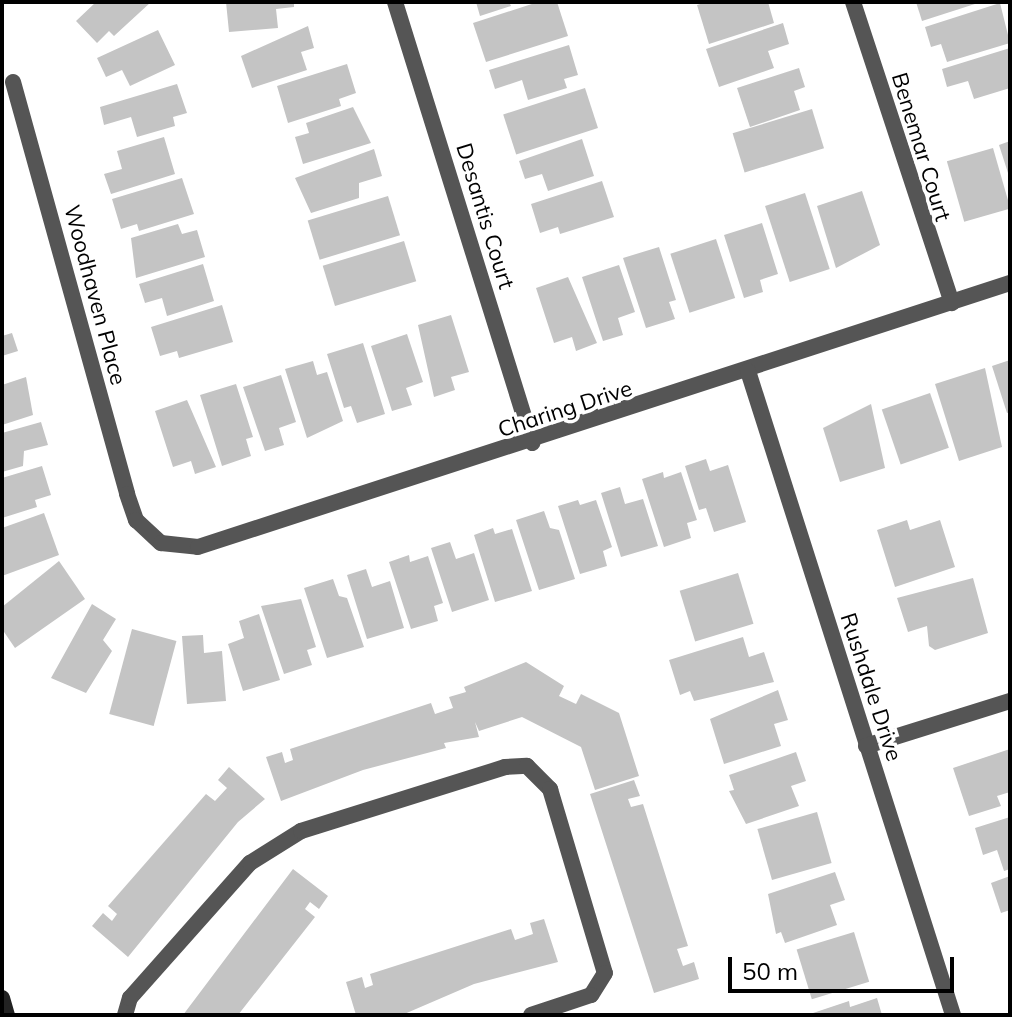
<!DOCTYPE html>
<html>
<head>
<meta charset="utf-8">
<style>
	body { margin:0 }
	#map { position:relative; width:1012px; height:1017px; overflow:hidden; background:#fff; font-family:Mulish,sans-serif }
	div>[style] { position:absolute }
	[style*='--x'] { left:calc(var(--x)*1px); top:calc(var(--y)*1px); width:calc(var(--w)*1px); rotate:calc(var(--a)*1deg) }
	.building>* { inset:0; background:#c4c4c4; transform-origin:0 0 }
	.service>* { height:16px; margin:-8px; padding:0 8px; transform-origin:8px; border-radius:8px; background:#555 }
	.minor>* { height:16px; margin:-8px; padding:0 8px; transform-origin:8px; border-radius:8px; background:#555 }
	.secondary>* { height:16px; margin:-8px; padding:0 8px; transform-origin:8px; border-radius:8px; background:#222 }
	span { translate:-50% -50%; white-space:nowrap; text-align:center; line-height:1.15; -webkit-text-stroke:7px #fff; paint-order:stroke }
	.street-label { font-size:22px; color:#000 }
	.frame { position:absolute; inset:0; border:4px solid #000; pointer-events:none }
	.scale { position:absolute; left:728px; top:957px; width:226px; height:36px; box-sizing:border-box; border:4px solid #000; border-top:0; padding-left:10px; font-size:24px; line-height:28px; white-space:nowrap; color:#000; -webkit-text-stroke:6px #fff; paint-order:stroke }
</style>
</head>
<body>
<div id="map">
	<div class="building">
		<i style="clip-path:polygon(96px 2px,151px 2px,114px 36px,109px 31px,97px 43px,76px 21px)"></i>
		<i style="clip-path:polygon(226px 2px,294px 2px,294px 7px,276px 9px,278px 28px,229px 32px)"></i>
		<i style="clip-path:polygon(476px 2px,509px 2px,511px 6px,480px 16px)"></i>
		<i style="clip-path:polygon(538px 2px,557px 2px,568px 36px,486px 62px,473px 23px)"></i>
		<i style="clip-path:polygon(707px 2px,768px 2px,774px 23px,709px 44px,697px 5px)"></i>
		<i style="clip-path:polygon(916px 2px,978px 2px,978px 3px,922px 21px)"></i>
		<i style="clip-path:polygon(1000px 3px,1010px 43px,947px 62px,941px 44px,931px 47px,925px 27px)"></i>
		<i style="clip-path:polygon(783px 23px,789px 44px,768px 51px,774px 68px,719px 87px,706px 49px)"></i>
		<i style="clip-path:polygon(308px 26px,314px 48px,301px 52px,307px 70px,252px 88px,241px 56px)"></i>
		<i style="clip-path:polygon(158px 30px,175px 65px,130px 86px,122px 70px,106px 77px,97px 58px)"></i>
		<i style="clip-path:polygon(569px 45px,578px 75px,564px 79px,567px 88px,528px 100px,522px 80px,495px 89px,489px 70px)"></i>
		<i style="clip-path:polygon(1010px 48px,1010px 88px,974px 99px,968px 81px,947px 87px,942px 69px)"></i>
		<i style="clip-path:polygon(347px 64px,356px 93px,339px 99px,341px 106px,288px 123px,277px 86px)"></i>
		<i style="clip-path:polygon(799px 68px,805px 87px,794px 91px,800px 110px,750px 127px,737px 88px)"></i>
		<i style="clip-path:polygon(177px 84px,187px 113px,173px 117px,175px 126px,137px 137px,131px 117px,104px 125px,100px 107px)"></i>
		<i style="left:585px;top:88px;width:42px;height:86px;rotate:72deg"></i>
		<i style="clip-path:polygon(353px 107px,371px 143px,303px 164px,295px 137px,309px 133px,306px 123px)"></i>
		<i style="left:812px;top:109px;width:41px;height:83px;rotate:73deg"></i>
		<i style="clip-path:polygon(164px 137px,175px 174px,111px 194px,104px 174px,122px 169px,117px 151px)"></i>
		<i style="clip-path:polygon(582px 139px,594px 176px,548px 191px,542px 174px,525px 179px,519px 161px)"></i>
		<i style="clip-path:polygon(1010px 141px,1010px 176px,1009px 176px,999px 145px)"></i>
		<i style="left:993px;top:148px;width:63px;height:48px;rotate:74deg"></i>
		<i style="clip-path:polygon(374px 149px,382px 176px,359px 183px,359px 198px,311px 213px,295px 178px)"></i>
		<i style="clip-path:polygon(182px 178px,194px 214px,139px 231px,137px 224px,121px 229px,112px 199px)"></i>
		<i style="clip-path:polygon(602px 181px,614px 217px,560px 234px,558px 227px,540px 233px,531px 204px)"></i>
		<i style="clip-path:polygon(862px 191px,880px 245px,836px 268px,817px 206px)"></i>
		<i style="left:805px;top:193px;width:80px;height:42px;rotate:72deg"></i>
		<i style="left:388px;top:196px;width:41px;height:84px;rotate:73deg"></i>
		<i style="clip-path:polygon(762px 223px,778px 274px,760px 280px,763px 292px,744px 298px,724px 235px)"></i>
		<i style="clip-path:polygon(178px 224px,182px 234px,197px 230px,205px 257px,136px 278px,131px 238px)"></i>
		<i style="left:716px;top:239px;width:62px;height:48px;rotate:72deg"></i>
		<i style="left:404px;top:241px;width:42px;height:85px;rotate:73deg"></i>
		<i style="clip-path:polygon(659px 247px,676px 300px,669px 302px,675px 319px,646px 328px,623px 258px)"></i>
		<i style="clip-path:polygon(203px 264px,214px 301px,167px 316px,162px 298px,145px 303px,139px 284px)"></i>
		<i style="clip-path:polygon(619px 265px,635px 312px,618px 318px,623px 335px,603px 341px,582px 277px)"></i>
		<i style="clip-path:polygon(568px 277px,597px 343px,576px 351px,572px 337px,554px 343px,536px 288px)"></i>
		<i style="clip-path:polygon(222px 305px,233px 342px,179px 358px,177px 351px,160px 356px,151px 327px)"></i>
		<i style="clip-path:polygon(451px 315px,469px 372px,451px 377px,455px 390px,434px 397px,418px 325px)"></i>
		<i style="clip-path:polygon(12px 333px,18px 351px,2px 356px,2px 336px)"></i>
		<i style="clip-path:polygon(407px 334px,423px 382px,406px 388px,412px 405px,392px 411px,371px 346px)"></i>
		<i style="clip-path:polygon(363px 343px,385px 414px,357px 423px,351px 406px,344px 408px,327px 354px)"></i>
		<i style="clip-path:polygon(1010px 360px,1010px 412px,1007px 413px,992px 366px)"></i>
		<i style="clip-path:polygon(313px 361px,317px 375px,327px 372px,343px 421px,307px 438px,285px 369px)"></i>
		<i style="clip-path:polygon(985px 368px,1002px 447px,959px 461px,935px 384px)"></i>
		<i style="clip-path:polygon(281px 375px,296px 422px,279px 428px,284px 445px,265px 451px,243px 387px)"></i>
		<i style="clip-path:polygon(26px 377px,33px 415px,2px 425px,2px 385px)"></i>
		<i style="clip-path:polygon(236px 384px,253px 437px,246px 439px,251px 456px,222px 466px,200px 395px)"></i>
		<i style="left:930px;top:393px;width:58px;height:51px;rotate:71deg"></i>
		<i style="clip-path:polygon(187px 400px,216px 467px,195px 474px,191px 461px,173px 467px,155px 411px)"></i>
		<i style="clip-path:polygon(871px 404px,885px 468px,840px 482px,823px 428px)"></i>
		<i style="clip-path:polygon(41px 422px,48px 445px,24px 451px,23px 466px,2px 472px,2px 433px)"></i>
		<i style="clip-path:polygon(706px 459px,710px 471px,728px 465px,746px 522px,714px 532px,706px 508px,699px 510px,685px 466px)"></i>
		<i style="clip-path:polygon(42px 466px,51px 495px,35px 500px,37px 507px,2px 518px,2px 478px)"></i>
		<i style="clip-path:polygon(663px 472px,664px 478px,681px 472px,697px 520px,687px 523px,691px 538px,664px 547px,642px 479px)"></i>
		<i style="clip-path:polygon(620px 487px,625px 504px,643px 499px,658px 546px,621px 557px,601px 493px)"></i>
		<i style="clip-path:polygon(578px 500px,580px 505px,596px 500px,612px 547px,603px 551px,607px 566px,580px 574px,558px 506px)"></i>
		<i style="clip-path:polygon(544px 511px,550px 528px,559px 530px,575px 579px,539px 590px,516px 520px)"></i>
		<i style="clip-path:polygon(44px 513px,59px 555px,2px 576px,2px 528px)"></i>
		<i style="clip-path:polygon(907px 520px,910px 530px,940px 520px,955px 567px,895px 587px,877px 530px)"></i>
		<i style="clip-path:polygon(493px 528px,495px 534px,512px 529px,532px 591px,495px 602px,474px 535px)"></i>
		<i style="clip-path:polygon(450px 542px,456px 559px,474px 553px,489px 600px,452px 612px,431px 548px)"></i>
		<i style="clip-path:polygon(409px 555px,410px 562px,428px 556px,443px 603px,434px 606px,438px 621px,411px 629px,389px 562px)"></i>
		<i style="clip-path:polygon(59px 561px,85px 599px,15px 648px,2px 629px,2px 607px)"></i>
		<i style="clip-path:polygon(366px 569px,372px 587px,390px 581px,404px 628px,367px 639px,347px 575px)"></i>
		<i style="left:738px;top:573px;width:53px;height:61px;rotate:73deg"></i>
		<i style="clip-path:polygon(973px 578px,988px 633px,935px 650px,929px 646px,927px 626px,908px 632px,897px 598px)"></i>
		<i style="clip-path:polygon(333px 579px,339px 596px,347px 598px,364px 647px,327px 658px,304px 588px)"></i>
		<i style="clip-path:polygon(301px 599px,316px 647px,307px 650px,312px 665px,284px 674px,261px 606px)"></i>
		<i style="clip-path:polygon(92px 604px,116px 619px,103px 640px,112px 651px,86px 693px,51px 678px)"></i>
		<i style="clip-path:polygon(259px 614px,280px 680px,243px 691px,228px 644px,244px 638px,239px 621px)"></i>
		<i style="left:132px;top:629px;width:46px;height:88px;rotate:15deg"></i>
		<i style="clip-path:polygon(203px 635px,204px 653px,222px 651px,226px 701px,187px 704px,182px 636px)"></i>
		<i style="clip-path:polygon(743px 637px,749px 657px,764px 652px,774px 682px,694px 701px,690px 691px,680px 695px,669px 660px)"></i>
		<i style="clip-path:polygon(526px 662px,564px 686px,559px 696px,576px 704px,581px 694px,619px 713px,639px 776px,595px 790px,581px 747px,522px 717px,479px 731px,475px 722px,479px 737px,444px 743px,446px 748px,363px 770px,281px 801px,266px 757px,282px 752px,285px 763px,293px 760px,290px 749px,431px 703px,435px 714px,453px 708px,449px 697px,466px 692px,464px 687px)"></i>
		<i style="clip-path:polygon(778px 690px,788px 720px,774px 724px,781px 746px,724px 764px,710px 719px)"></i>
		<i style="clip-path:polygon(1010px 749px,1010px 792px,997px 796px,1001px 806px,969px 816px,953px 768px)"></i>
		<i style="clip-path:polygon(796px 752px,806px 781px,791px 786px,799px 806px,746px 824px,729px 791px,734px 790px,729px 775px)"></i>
		<i style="clip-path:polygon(229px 767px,265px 799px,238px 822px,128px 957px,92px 926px,103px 913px,112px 921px,117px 914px,108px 906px,206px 794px,215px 801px,227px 788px,218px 780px)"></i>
		<i style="clip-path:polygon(634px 780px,640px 796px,628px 799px,631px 807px,643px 804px,688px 946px,677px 949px,683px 966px,694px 962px,699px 979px,654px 993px,590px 794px)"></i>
		<i style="left:817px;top:812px;width:53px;height:62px;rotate:74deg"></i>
		<i style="clip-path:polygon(1010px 817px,1010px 869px,1004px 871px,997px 850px,983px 855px,975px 828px)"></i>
		<i style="clip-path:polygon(293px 869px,328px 896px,319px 909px,310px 902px,305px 909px,315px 917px,238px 1015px,183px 1015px)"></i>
		<i style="clip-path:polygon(835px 872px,845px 900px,830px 905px,837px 925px,785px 943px,781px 932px,776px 934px,768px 894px)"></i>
		<i style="clip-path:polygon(1010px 876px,1010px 910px,1001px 913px,991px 883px)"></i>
		<i style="clip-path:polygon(544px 919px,558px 962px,474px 984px,402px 1015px,356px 1015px,346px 982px,362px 977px,365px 988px,373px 985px,370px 974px,511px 929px,515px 940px,533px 934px,530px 923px)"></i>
		<i style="left:854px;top:932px;width:52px;height:60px;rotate:73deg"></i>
		<i style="clip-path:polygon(877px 998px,882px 1015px,807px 1015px,849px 1001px,850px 1007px)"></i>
	</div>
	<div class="service">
		<i style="--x:125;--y:1015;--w:18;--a:-74"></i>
		<i style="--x:130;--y:998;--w:181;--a:-48.4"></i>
		<i style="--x:250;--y:863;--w:60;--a:-32.1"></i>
		<i style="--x:301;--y:831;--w:214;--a:-17.4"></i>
		<i style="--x:505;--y:767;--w:22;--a:-3"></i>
		<i style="--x:527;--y:766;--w:33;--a:45"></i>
		<i style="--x:550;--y:789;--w:192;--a:73.4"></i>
		<i style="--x:605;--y:973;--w:26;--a:122"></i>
		<i style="--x:591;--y:995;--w:63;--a:161.6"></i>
	</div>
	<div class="minor">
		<i style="--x:395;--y:2;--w:462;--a:72.7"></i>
		<i style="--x:853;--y:2;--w:317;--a:71.8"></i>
		<i style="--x:13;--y:82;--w:427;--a:74.5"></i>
		<i style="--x:127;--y:494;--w:28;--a:71"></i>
		<i style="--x:136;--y:520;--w:34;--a:43"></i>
		<i style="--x:161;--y:543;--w:37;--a:6"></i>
		<i style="--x:198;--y:547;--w:854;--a:-18.01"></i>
		<i style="--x:748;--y:371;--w:676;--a:72.34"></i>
		<i style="--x:866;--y:746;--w:151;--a:-17.4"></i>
	</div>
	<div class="secondary">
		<i style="--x:2;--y:998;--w:18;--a:74"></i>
	</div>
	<div class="street-label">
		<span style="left:921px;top:147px;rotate:73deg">Benemar Court</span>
		<span style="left:485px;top:216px;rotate:73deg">Desantis Court</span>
		<span style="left:95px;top:295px;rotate:75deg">Woodhaven Place</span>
		<span style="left:565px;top:409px;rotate:-18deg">Charing Drive</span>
		<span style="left:871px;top:687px;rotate:72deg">Rushdale Drive</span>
	</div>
	<div class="frame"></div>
	<div class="scale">50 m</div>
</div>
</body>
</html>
